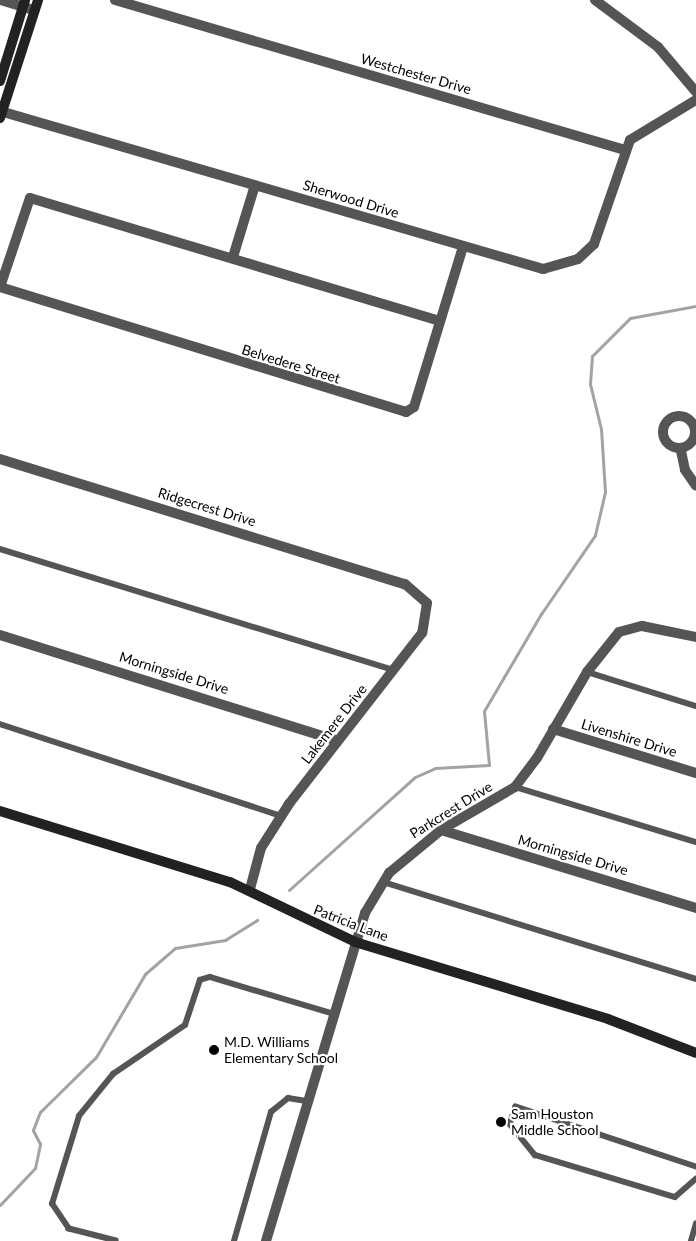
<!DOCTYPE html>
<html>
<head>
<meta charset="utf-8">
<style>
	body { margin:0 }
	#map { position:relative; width:696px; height:1241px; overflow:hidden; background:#fff; font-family:Lato,sans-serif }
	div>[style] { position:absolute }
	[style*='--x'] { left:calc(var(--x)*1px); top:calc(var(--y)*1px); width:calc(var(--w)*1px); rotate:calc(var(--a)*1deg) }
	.stream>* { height:3px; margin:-1.5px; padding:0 1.5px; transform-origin:1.5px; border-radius:1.5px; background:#a3a3a3 }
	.lane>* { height:5.5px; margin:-2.75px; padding:0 2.75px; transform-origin:2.75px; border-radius:2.75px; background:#555 }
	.street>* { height:10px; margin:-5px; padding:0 5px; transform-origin:5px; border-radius:5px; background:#555 }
	.street>.ring { margin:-5px; padding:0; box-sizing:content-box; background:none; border:10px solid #555; border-radius:50% }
	.secondary>* { height:10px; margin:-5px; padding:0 5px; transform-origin:5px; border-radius:5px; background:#222 }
	.dots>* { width:14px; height:14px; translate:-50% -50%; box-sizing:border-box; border:2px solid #fff; border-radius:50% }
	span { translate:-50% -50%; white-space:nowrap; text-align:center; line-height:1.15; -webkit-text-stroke:4.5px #fff; paint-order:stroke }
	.street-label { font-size:14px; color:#000 }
	.poi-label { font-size:14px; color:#000 }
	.left { translate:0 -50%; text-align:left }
</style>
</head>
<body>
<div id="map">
	<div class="stream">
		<i style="--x:289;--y:890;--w:169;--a:-41.9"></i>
		<i style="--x:415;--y:777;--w:22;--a:-24"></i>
		<i style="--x:435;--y:768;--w:54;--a:-3.2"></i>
		<i style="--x:489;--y:765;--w:54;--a:-95.3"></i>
		<i style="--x:484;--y:711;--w:113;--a:-59.6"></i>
		<i style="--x:541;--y:614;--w:96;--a:-55.6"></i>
		<i style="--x:595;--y:535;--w:44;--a:-76.9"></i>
		<i style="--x:605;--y:492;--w:63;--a:-93.6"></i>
		<i style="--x:601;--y:429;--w:46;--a:-103.7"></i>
		<i style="--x:590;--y:384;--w:28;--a:-86"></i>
		<i style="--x:592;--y:356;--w:54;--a:-45"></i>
		<i style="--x:630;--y:318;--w:67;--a:-10.3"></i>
		<i style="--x:0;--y:1205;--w:51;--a:-46.6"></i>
		<i style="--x:35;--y:1168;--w:25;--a:-78"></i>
		<i style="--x:40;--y:1144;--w:16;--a:-117"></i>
		<i style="--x:33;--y:1130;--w:19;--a:-69"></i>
		<i style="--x:40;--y:1112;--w:78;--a:-44.5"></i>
		<i style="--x:96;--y:1057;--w:96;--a:-59.4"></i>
		<i style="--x:145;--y:974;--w:40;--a:-41"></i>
		<i style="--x:175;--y:948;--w:51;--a:-9.1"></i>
		<i style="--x:225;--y:940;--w:38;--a:-32"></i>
	</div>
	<div class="lane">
		<i style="--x:0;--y:549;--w:411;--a:17.1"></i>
		<i style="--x:587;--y:672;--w:114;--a:17.3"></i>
		<i style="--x:0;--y:724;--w:296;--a:18.1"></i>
		<i style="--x:515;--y:787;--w:189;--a:16.9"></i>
		<i style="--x:383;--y:882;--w:328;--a:17.2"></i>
		<i style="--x:696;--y:1167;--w:190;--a:-161.6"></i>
		<i style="--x:516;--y:1107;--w:18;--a:109"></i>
		<i style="--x:510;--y:1124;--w:40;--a:51"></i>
		<i style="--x:535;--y:1155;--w:146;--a:16.7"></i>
		<i style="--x:675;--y:1197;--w:28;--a:-41"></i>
		<i style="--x:116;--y:1241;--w:49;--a:-165.7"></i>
		<i style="--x:69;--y:1229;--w:30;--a:-124"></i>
		<i style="--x:52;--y:1204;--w:92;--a:-72.9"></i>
		<i style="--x:79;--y:1116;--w:54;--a:-51"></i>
		<i style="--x:113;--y:1074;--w:87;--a:-34.2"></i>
		<i style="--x:185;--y:1025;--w:47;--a:-71.6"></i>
		<i style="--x:200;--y:980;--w:10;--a:-17"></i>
		<i style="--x:210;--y:977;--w:129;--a:16.6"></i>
		<i style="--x:234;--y:1241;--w:134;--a:-74"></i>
		<i style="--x:271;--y:1112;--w:22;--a:-39"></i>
		<i style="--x:288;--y:1098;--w:20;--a:9"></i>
		<i style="--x:691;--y:1241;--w:18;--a:-74"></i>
	</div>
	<div class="street">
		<i style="--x:1;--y:0;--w:34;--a:17"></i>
		<i style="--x:115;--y:0;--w:532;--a:16.39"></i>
		<i style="--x:595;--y:0;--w:79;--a:36.7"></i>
		<i style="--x:658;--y:47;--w:59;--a:49.8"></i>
		<i style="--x:0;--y:111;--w:566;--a:16.22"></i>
		<i style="--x:543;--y:269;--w:36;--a:-16"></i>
		<i style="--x:578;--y:259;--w:22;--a:-43"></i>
		<i style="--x:594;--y:244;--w:110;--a:-70.9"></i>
		<i style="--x:630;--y:140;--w:77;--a:-31.2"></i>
		<i style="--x:233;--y:257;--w:75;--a:-73"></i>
		<i style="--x:0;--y:287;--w:425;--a:17.1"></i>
		<i style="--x:406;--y:412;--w:9;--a:-32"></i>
		<i style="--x:414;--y:407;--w:167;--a:-73"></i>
		<i style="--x:0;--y:287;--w:94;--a:-71.4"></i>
		<i style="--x:30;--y:198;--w:427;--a:16.7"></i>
		<i class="ring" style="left:663px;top:416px;width:22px;height:22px"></i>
		<i style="--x:681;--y:451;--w:19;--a:78"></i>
		<i style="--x:685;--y:470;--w:19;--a:55"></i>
		<i style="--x:0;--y:459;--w:424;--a:17.2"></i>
		<i style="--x:405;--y:584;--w:29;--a:41"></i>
		<i style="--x:427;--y:603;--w:30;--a:99"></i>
		<i style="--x:422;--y:633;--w:217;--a:127.9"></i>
		<i style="--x:289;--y:804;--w:52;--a:122.5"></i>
		<i style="--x:261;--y:848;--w:42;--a:105"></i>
		<i style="--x:0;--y:635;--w:354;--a:17.4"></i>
		<i style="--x:553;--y:729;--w:150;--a:17.1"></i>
		<i style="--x:441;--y:830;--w:267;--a:17"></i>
		<i style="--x:266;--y:1241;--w:343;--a:-73.2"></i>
		<i style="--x:365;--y:913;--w:47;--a:-59"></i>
		<i style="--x:389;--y:873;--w:67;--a:-39.6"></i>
		<i style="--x:441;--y:830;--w:86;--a:-30.2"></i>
		<i style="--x:515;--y:787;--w:36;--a:-53"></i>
		<i style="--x:537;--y:758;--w:99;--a:-59.8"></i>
		<i style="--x:587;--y:672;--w:51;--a:-51.3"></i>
		<i style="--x:619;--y:632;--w:24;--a:-15"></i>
		<i style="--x:642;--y:626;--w:55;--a:11.5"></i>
	</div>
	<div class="secondary">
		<i style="--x:0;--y:81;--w:85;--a:-72.8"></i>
		<i style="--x:0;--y:118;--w:124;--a:-72.1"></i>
		<i style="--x:0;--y:811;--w:241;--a:17.2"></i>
		<i style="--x:230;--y:882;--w:139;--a:25.6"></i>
		<i style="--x:355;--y:942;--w:264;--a:16.9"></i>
		<i style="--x:608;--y:1019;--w:94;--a:21.1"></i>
	</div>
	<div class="dots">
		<i style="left:214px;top:1050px;background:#000"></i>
		<i style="left:501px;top:1122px;background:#000"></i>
	</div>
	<div class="street-label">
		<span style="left:416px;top:74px;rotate:16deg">Westchester Drive</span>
		<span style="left:351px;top:199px;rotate:17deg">Sherwood Drive</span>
		<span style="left:291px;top:364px;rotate:17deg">Belvedere Street</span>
		<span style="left:207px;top:507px;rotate:17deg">Ridgecrest Drive</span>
		<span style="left:174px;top:673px;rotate:17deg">Morningside Drive</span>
		<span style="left:334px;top:724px;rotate:-52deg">Lakemere Drive</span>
		<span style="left:629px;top:738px;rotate:17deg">Livenshire Drive</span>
		<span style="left:451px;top:810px;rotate:-32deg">Parkcrest Drive</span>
		<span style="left:573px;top:855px;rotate:16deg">Morningside Drive</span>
		<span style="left:351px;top:923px;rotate:21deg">Patricia Lane</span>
	</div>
	<div class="poi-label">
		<span class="left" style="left:224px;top:1050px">M.D. Williams<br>Elementary School</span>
		<span class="left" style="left:511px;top:1122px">Sam Houston<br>Middle School</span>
	</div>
</div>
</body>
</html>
